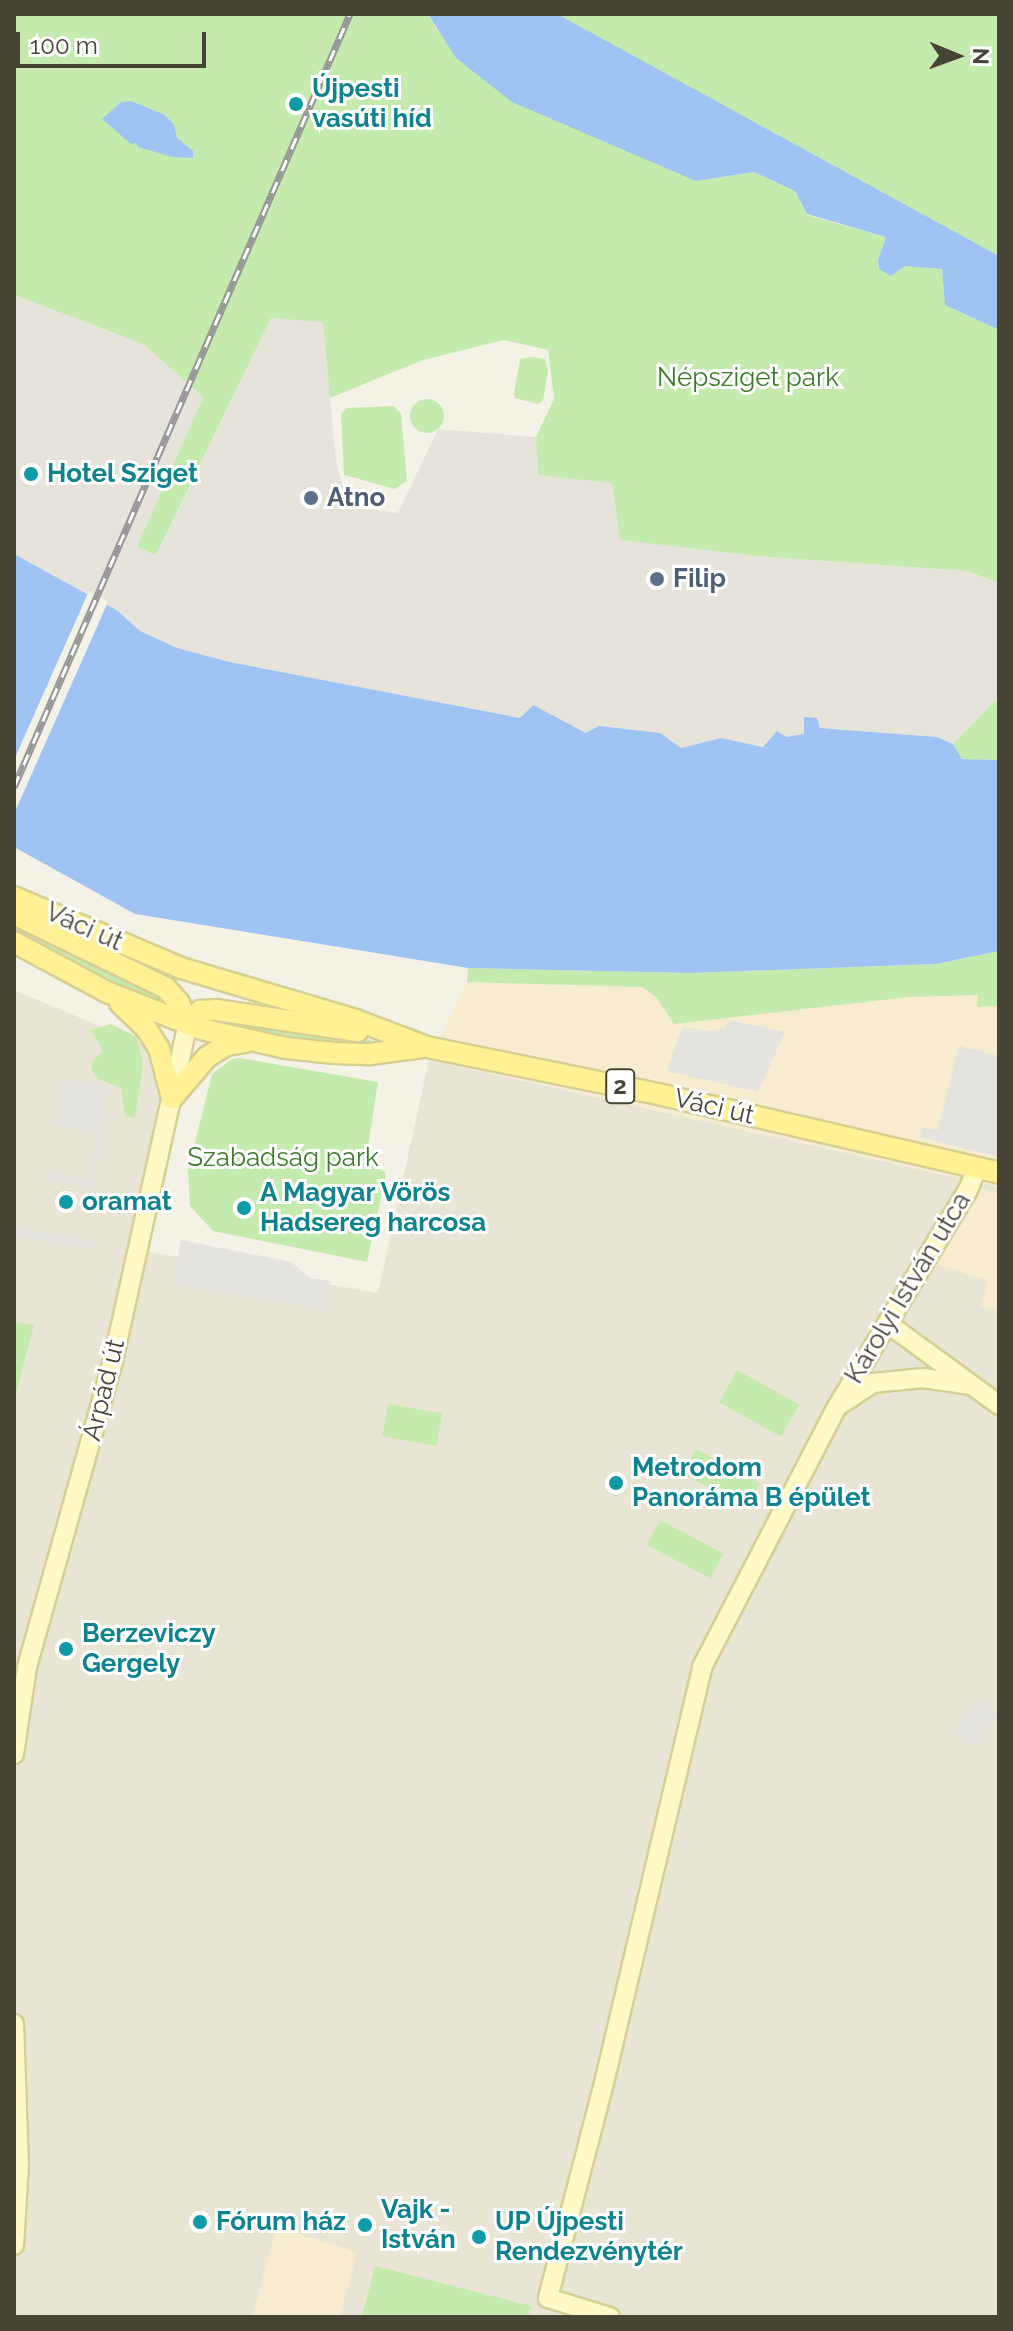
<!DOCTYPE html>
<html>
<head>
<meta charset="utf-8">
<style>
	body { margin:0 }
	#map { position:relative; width:1013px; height:2331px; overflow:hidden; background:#f4f2e6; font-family:Raleway,sans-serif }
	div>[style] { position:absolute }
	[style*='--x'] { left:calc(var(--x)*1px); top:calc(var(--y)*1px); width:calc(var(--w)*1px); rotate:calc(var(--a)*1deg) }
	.residential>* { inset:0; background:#e8e5d4 }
	.commercial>* { inset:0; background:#f7ecd0 }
	.industrial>* { inset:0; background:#e6e3db }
	.green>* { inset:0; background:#c5eaad; transform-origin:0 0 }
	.round { border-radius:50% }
	.parking>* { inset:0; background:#e5e3de; transform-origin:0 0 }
	.water>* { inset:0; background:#9fc4f4 }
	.pier>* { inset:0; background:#f4f2e6 }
	.roads { filter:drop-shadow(2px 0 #d6cf94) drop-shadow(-2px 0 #d6cf94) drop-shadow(0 2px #d6cf94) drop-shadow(0 -2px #d6cf94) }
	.secondary>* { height:18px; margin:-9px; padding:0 9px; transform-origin:9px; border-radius:9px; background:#fffac5 }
	.primary>* { height:20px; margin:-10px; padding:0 10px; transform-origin:10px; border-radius:10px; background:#fff194 }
	.rail>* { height:7px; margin-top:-3.5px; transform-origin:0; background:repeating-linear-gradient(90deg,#fff 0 12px,#969696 0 24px); box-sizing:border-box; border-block:2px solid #969696 }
	.dots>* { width:22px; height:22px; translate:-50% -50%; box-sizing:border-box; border:4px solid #fff; border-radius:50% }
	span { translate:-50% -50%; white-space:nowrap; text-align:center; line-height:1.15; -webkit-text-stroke:6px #fff; paint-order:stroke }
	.shield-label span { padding:2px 6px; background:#fff; border:2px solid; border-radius:6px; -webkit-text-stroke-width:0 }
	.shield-label { font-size:24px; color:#474335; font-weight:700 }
	.culture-label { font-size:26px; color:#0d838f; font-weight:700 }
	.left { translate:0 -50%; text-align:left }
	.park-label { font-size:26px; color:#397c25 }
	.service-label { font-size:26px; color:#4e5e75; font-weight:700 }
	.street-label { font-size:26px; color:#474335 }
	.frame { position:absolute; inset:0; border:16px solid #474335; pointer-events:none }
	.north { position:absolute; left:917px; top:16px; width:80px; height:80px; -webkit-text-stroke:6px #fff; paint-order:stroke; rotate:91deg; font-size:22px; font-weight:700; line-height:32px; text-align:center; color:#474335 }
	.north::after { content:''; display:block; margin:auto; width:28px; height:36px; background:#474335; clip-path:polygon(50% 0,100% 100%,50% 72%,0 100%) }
	.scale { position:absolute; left:16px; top:32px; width:190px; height:36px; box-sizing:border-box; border:4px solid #474335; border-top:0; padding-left:10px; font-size:24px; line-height:28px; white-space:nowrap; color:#474335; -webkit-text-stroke:6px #fff; paint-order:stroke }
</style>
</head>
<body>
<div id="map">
	<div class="residential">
		<i style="clip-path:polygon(14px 990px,169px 1055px,128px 1248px,378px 1293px,429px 1060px,999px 1187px,999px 2317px,14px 2317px)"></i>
	</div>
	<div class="commercial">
		<i style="clip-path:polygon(467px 982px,642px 987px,656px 997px,674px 1024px,909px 997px,978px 995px,978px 1007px,999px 1006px,999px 1187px,429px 1060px)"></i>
		<i style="clip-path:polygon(982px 1189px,999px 1193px,999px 1310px,981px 1306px,988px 1280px,936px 1265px)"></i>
		<i style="clip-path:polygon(280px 2228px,357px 2252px,340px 2317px,252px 2317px,276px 2231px)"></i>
	</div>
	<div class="industrial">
		<i style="clip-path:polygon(14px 295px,143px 344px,203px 397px,137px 547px,157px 554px,271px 318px,323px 321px,336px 462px,345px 494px,367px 509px,398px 513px,438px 429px,536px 437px,538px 475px,612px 482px,620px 540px,755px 556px,967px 571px,999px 583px,999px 703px,994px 702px,953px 744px,937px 737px,819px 728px,804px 718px,804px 734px,763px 747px,721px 738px,681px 748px,586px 733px,533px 706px,520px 718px,230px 662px,177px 648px,140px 631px,118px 611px,14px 554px)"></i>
	</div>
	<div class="green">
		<i style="clip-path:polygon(14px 14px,428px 14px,439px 33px,696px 181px,754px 172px,795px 191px,807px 215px,886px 237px,878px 260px,879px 269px,905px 265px,942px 269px,945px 305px,999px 330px,999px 583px,967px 571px,755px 556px,620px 540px,612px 483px,538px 475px,536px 437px,554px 399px,548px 350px,504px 340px,423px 360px,330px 398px,323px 322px,271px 318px,156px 555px,137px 547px,203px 397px,143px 344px,14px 295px)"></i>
		<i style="clip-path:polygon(999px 14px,999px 256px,557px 15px,557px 14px)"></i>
		<i style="clip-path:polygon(531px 357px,545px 359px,548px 371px,543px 401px,538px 404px,515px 398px,514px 394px,520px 359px)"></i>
		<i class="round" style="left:410px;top:399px;width:34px;height:34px"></i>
		<i style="clip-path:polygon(394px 406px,401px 414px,407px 481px,395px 489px,344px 475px,341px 415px,346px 408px)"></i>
		<i style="clip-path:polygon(994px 702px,999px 703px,999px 760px,962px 759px,953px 744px)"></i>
		<i style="clip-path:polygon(14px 922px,163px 997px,162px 1002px,136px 993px,14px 928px)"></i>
		<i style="clip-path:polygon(999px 951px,999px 1006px,977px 1007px,978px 995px,909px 997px,674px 1024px,656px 997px,642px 987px,467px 982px,468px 968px,691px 973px,936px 964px)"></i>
		<i style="clip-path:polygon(215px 1018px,371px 1040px,373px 1042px,309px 1041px,214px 1023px)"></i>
		<i style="clip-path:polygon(111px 1024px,137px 1037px,143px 1064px,135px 1119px,125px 1115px,121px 1088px,98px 1079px,92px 1070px,92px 1061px,103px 1051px,91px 1030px)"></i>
		<i style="clip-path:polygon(240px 1058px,378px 1082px,367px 1153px,386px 1174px,367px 1262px,213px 1231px,190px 1206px,188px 1170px,212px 1074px,232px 1059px)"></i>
		<i style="clip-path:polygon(14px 1322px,34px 1325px,15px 1397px,14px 1396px)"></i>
		<i style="left:737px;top:1370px;width:71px;height:37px;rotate:29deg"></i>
		<i style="left:388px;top:1404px;width:55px;height:33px;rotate:10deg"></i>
		<i style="left:696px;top:1449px;width:73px;height:28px;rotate:28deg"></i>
		<i style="left:660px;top:1520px;width:72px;height:28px;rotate:28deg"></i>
		<i style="clip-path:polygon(375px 2266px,531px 2306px,528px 2317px,362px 2317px)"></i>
	</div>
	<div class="parking">
		<i style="clip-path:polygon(730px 1020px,785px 1032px,758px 1092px,667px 1071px,682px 1027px,710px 1031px,725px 1028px)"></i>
		<i style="clip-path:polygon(959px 1046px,999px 1056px,999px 1157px,919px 1137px,922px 1127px,938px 1130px)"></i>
		<i style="clip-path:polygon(61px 1079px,110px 1086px,94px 1188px,45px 1180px,46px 1172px,89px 1179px,96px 1132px,53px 1125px)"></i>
		<i style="left:14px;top:1227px;width:82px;height:9px;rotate:10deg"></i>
		<i style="clip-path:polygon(181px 1240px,291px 1262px,310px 1278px,330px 1281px,325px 1310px,173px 1285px)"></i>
		<i style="left:977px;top:1698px;width:26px;height:42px;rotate:36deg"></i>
	</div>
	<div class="water">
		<i style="clip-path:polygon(428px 14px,557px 14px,999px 256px,999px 330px,945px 305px,942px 269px,905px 266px,891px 276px,879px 269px,878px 260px,886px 237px,807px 214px,795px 191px,754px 172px,696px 181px,512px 102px,456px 58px)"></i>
		<i style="clip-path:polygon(131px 101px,165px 115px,174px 125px,177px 138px,193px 151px,193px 158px,173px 157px,138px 147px,136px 143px,131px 144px,102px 119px,121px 102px)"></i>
		<i style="clip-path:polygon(14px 554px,118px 611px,140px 631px,177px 648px,230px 662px,520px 718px,533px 705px,586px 733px,599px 726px,660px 733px,681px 748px,721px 738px,763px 747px,777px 731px,786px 737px,804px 734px,804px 717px,817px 718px,820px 728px,937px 737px,953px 744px,962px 759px,999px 760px,999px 951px,936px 964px,691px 973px,468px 968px,135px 914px,14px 847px)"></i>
	</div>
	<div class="pier">
		<i style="clip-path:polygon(89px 591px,108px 602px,14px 814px,14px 760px)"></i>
	</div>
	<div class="roads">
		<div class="secondary">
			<i style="--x:887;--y:1323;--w:139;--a:36.2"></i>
			<i style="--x:841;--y:1404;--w:38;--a:-33"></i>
			<i style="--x:873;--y:1383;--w:50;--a:-5.7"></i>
			<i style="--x:923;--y:1378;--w:49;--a:8.3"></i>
			<i style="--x:14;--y:1754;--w:88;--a:-81.5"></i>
			<i style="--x:27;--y:1667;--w:318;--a:-74.3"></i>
			<i style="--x:113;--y:1361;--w:345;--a:-77.5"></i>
			<i style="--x:14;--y:2024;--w:140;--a:88"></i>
			<i style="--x:19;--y:2164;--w:81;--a:93.5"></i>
			<i style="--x:610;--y:2317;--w:65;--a:-163"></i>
			<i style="--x:548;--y:2298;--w:222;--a:-75.4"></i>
			<i style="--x:604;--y:2083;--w:427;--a:-76.7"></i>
			<i style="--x:702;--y:1667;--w:293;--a:-62.6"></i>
			<i style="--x:837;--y:1407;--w:253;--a:-58.9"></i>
			<i style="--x:968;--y:1190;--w:24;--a:-68"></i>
		</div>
		<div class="primary">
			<i style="--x:14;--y:897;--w:181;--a:23"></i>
			<i style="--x:181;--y:968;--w:183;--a:16.5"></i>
			<i style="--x:356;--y:1020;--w:76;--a:20.8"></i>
			<i style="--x:427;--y:1047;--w:236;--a:11.5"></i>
			<i style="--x:658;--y:1094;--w:350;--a:13"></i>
			<i style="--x:14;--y:914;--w:169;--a:26"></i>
			<i style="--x:166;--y:988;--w:20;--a:49"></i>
			<i style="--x:179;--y:1003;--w:23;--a:67"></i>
			<i style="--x:14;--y:942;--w:106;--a:28.3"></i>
			<i style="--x:107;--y:992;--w:101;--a:21.5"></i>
			<i style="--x:201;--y:1029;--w:87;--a:12.6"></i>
			<i style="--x:286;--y:1048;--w:48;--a:5.9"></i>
			<i style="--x:334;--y:1053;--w:36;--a:2"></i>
			<i style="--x:370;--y:1054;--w:53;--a:-7.5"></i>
			<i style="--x:120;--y:1003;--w:36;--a:44"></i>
			<i style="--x:146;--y:1028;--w:25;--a:58"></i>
			<i style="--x:159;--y:1049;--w:51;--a:75.1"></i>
			<i style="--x:188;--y:1024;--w:18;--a:-47"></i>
			<i style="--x:200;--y:1011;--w:16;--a:-4"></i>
			<i style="--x:216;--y:1010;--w:143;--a:8.5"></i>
			<i style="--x:172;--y:1098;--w:54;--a:-49.5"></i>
			<i style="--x:207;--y:1057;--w:22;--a:-32"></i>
			<i style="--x:226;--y:1045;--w:20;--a:-9"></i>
		</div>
	</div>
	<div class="rail">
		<i style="--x:14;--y:787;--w:843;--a:-66.51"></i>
	</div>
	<div class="dots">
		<i style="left:296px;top:104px;background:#0f9aa8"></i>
		<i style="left:31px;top:474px;background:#0f9aa8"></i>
		<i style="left:311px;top:498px;background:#5c6f8a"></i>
		<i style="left:657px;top:579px;background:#5c6f8a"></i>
		<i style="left:66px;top:1202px;background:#0f9aa8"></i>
		<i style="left:244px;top:1208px;background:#0f9aa8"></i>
		<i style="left:616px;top:1483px;background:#0f9aa8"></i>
		<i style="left:66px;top:1649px;background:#0f9aa8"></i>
		<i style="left:200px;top:2222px;background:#0f9aa8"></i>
		<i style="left:365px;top:2225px;background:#0f9aa8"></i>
		<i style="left:479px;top:2237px;background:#0f9aa8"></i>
	</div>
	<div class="shield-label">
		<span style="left:620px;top:1086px">2</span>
	</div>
	<div class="culture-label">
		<span class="left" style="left:312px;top:104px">Újpesti<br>vasúti híd</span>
		<span class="left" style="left:47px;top:474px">Hotel Sziget</span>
		<span class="left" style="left:260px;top:1208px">A Magyar Vörös<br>Hadsereg harcosa</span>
		<span class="left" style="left:82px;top:1202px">oramat</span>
		<span class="left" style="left:632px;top:1483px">Metrodom<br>Panoráma B épület</span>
		<span class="left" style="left:82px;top:1649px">Berzeviczy<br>Gergely</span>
		<span class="left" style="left:381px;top:2225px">Vajk -<br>István</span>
		<span class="left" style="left:216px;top:2222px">Fórum ház</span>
		<span class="left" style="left:495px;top:2237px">UP Újpesti<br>Rendezvénytér</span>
	</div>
	<div class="park-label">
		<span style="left:748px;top:378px">Népsziget park</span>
		<span style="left:283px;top:1158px">Szabadság park</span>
	</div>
	<div class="service-label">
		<span class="left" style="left:327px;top:498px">Atno</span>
		<span class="left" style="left:673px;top:579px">Filip</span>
	</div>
	<div class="street-label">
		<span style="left:84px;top:927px;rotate:24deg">Váci út</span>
		<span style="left:714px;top:1107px;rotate:13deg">Váci út</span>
		<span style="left:908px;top:1288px;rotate:-59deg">Károlyi István utca</span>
		<span style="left:104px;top:1390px;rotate:-76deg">Árpád út</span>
	</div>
	<div class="frame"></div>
	<div class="north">N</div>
	<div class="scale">100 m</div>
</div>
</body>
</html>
